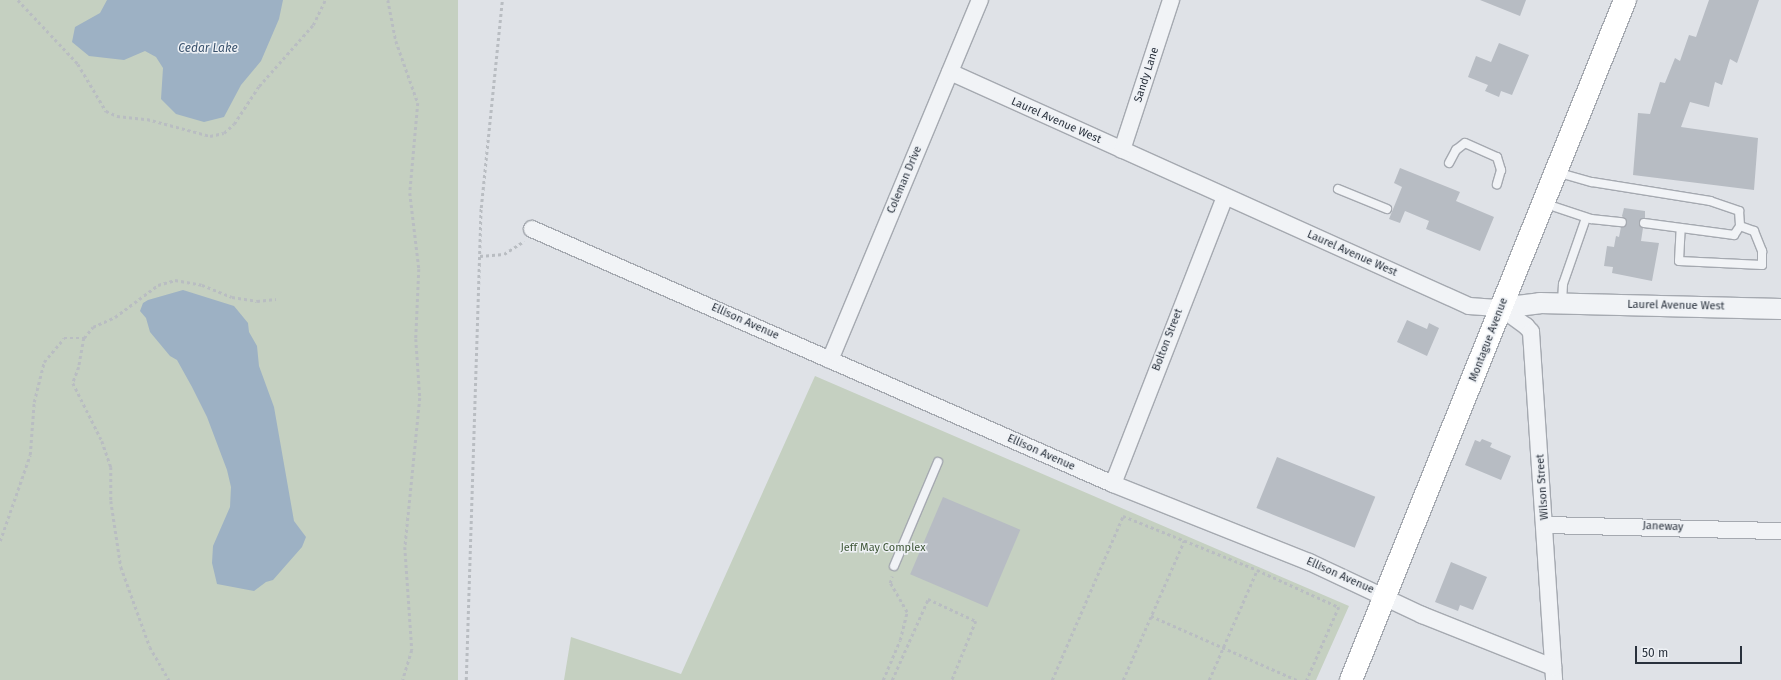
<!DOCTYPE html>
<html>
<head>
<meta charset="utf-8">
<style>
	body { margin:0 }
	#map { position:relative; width:1781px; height:680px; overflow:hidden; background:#dfe2e7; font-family:"Fira Sans",sans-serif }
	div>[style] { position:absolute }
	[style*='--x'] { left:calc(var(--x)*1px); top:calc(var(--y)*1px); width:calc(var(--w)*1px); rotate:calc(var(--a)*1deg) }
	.green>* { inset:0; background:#c5d0c1; transform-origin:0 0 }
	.water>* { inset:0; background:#9db1c4 }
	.building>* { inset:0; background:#b7bcc3; transform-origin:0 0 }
	.path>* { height:2.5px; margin-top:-1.25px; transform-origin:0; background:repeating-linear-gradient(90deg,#b9bdc2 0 3px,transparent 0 6px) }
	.roads { filter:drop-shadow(1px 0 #a5a9b0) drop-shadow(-1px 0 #a5a9b0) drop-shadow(0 1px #a5a9b0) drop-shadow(0 -1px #a5a9b0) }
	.service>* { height:8px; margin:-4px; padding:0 4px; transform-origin:4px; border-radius:4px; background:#f1f3f6 }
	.minor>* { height:16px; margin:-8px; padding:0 8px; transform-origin:8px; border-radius:8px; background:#f1f3f6 }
	.tertiary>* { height:20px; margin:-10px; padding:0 10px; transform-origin:10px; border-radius:10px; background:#f1f3f6 }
	.primary>* { height:22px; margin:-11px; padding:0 11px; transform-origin:11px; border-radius:11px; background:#fff }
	span { translate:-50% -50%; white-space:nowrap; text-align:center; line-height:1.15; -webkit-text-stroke:3px #eef1f5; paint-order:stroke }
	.street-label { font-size:11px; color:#29313c }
	.park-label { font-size:11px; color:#3f5738 }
	.water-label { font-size:12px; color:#38516c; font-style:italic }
	.scale { position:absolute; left:1635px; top:646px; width:107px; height:18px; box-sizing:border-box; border:2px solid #29313c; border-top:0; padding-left:5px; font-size:12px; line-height:14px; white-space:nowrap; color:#29313c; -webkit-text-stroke:3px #eef1f5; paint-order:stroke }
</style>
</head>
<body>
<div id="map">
	<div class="green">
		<i style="left:0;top:0;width:458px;height:680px"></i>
		<i style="clip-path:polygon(815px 376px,1349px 606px,1316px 680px,564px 680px,571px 637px,681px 674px)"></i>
	</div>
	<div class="water">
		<i style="clip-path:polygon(107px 0,283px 0,279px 19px,261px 61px,241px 85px,224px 117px,204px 122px,176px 114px,161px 99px,163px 68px,156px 57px,145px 51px,124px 60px,89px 56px,72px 42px,75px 27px,100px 13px)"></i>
		<i style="clip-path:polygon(183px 290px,234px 306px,248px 323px,249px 332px,257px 346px,259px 366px,274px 407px,294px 521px,306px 537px,302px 547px,273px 580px,266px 582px,254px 591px,217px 584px,212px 563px,213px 546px,230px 507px,231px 487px,227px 470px,207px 417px,192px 387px,177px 360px,170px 356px,150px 332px,146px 318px,140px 311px,143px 303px,148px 300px)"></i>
	</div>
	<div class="building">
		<i style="clip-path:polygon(1480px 0,1526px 0,1520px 16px)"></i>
		<i style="clip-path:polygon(1709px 0,1759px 0,1737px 63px,1730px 59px,1722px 85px,1715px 82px,1709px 107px,1690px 102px,1681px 127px,1758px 138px,1754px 190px,1633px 175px,1638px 113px,1650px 114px,1660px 82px,1665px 83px,1675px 58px,1680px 61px,1689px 35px,1696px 37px)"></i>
		<i style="clip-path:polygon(1499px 43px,1529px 55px,1512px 95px,1501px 91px,1499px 97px,1485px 91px,1488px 85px,1468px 77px,1476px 56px,1491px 62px)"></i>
		<i style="clip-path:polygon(1400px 168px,1460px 192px,1456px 201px,1494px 217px,1480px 251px,1426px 229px,1429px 221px,1405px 211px,1400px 223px,1389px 219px,1402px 187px,1394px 183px)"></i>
		<i style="clip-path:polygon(1624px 208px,1645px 211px,1645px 218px,1639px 222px,1643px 228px,1641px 241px,1659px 243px,1652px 281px,1612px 273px,1613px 267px,1604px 266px,1607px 246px,1614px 247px,1616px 236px,1619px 237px,1621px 227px,1627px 223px,1622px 216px)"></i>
		<i style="clip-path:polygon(1407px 320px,1427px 329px,1429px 323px,1439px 328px,1427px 356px,1397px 342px)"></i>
		<i style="clip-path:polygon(1482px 439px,1492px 443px,1490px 447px,1511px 456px,1501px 480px,1465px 465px,1475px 440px,1480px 442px)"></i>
		<i style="left:1277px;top:457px;width:106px;height:55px;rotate:22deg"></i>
		<i style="left:943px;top:497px;width:84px;height:84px;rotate:23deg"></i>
		<i style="clip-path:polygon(1451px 562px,1487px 577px,1473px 610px,1460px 605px,1458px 611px,1435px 602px)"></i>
	</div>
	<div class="path">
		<i style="--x:18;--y:0;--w:88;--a:46.8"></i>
		<i style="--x:78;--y:64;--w:55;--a:59.2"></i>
		<i style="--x:106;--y:111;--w:12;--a:24"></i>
		<i style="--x:117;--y:116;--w:30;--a:6"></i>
		<i style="--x:147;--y:119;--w:65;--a:15.1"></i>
		<i style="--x:210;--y:136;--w:14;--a:-12"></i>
		<i style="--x:224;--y:133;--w:13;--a:-42"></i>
		<i style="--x:234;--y:124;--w:45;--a:-56.7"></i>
		<i style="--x:259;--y:86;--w:81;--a:-48.5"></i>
		<i style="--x:313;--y:25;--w:28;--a:-64"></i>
		<i style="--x:388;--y:0;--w:42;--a:79"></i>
		<i style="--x:396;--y:41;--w:66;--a:70.5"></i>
		<i style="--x:418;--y:103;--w:90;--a:95.1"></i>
		<i style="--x:410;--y:193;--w:77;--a:83.2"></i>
		<i style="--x:419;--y:269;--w:70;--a:92.5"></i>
		<i style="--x:416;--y:339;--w:59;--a:86.1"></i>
		<i style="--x:420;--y:398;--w:150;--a:95.7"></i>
		<i style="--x:405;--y:547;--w:103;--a:86.1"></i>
		<i style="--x:412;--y:650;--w:31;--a:107"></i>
		<i style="--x:480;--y:256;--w:24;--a:-5"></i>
		<i style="--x:504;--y:254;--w:24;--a:-33"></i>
		<i style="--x:84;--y:338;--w:14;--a:-51"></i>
		<i style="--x:93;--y:327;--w:24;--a:-24"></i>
		<i style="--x:115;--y:317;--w:54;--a:-36.7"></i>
		<i style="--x:158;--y:285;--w:18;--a:-16"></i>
		<i style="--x:175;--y:280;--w:27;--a:10"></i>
		<i style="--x:202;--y:285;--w:32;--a:22"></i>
		<i style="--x:232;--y:297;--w:25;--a:9"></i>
		<i style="--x:257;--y:301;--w:19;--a:-6"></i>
		<i style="--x:0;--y:541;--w:91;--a:-70.8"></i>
		<i style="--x:30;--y:455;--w:53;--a:-85.7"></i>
		<i style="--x:34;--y:402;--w:41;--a:-76"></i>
		<i style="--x:44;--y:362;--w:31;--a:-50"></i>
		<i style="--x:64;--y:338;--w:20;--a:0"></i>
		<i style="--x:84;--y:338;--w:29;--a:100"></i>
		<i style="--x:79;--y:367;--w:17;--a:111"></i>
		<i style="--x:73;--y:383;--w:65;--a:63.4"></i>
		<i style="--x:102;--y:441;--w:28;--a:71"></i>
		<i style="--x:111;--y:467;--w:34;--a:90"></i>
		<i style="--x:111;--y:501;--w:67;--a:81.4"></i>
		<i style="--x:121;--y:567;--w:85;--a:70.1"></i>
		<i style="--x:150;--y:647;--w:38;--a:60"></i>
		<i style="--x:1151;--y:616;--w:159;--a:23.7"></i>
		<i style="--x:466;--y:680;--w:472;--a:-88.2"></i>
		<i style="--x:481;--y:208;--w:209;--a:-84.2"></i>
		<i style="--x:883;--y:680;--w:43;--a:-67"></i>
		<i style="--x:900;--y:640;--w:29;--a:-76"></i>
		<i style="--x:907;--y:612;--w:34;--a:-120"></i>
		<i style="--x:890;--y:583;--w:7;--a:-74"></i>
		<i style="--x:892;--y:680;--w:89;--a:-66"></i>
		<i style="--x:928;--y:599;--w:53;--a:24.6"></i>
		<i style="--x:976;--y:621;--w:64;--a:112.1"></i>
		<i style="--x:1052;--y:680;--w:179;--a:-66.6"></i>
		<i style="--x:1123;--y:516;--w:144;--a:21.9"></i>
		<i style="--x:1257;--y:570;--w:90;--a:24.3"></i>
		<i style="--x:1339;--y:607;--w:80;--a:113.7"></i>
		<i style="--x:1123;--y:680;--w:152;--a:-66.3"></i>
		<i style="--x:1209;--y:680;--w:120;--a:-66.4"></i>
	</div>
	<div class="roads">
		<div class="service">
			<i style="--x:1449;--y:163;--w:15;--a:-62"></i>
			<i style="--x:1456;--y:150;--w:11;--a:-38"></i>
			<i style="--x:1465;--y:143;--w:35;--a:24"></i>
			<i style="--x:1497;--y:157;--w:14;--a:73"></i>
			<i style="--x:1501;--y:170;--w:15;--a:106"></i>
			<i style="--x:1556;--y:172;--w:37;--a:16"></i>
			<i style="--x:1592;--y:182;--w:120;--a:9.1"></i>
			<i style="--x:1710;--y:201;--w:31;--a:19"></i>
			<i style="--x:1739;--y:211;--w:15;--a:86"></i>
			<i style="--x:1740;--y:226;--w:15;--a:20"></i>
			<i style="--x:1754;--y:231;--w:22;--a:68"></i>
			<i style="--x:1762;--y:251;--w:14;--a:90"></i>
			<i style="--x:1762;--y:265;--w:83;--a:-177.2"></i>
			<i style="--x:1679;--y:261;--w:33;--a:-87"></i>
			<i style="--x:1338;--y:189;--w:53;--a:22.2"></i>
			<i style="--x:1543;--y:203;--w:51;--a:18.4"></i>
			<i style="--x:1591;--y:219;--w:31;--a:6"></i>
			<i style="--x:1644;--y:223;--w:91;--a:7.6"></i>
			<i style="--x:1734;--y:235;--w:11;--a:-56"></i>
			<i style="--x:1562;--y:303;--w:19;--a:-87"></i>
			<i style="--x:1563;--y:284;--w:70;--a:-70.8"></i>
			<i style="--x:894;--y:566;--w:113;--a:-67.1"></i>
		</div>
		<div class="minor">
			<i style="--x:950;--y:72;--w:569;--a:24.27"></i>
			<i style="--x:1469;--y:306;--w:32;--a:4"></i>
			<i style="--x:1501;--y:308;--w:31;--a:36"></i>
			<i style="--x:1526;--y:326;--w:8;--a:50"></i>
			<i style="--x:1531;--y:332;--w:349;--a:86.2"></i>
			<i style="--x:1122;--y:150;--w:158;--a:-71.9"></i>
			<i style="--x:532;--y:229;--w:634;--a:23.7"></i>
			<i style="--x:1113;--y:484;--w:211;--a:21.7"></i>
			<i style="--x:1309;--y:562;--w:125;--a:25.1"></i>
			<i style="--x:1422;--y:615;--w:141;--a:21.7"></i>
			<i style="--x:830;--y:360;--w:390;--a:-67.4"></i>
			<i style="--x:1113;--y:484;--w:308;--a:-68.7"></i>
			<i style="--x:1546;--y:525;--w:235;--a:1.5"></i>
		</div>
		<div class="tertiary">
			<i style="--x:1501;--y:308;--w:39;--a:-7"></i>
			<i style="--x:1540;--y:303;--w:241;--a:1.4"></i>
		</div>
		<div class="primary">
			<i style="--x:1351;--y:680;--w:733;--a:-68.05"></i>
		</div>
	</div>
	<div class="street-label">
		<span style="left:1147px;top:75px;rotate:-72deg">Sandy Lane</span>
		<span style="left:1056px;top:121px;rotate:24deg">Laurel Avenue West</span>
		<span style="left:905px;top:180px;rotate:-67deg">Coleman Drive</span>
		<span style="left:1352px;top:254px;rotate:24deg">Laurel Avenue West</span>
		<span style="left:1676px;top:306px;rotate:1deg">Laurel Avenue West</span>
		<span style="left:745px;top:322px;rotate:24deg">Ellison Avenue</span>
		<span style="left:1168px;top:340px;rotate:-69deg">Bolton Street</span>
		<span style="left:1489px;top:340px;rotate:-69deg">Montague Avenue</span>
		<span style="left:1041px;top:453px;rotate:24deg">Ellison Avenue</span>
		<span style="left:1543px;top:487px;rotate:-94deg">Wilson Street</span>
		<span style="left:1663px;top:527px;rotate:2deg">Janeway</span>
		<span style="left:1340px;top:576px;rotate:24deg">Ellison Avenue</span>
	</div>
	<div class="park-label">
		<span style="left:883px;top:548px">Jeff May Complex</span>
	</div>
	<div class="water-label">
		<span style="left:208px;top:49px">Cedar Lake</span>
	</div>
	<div class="scale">50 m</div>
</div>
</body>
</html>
